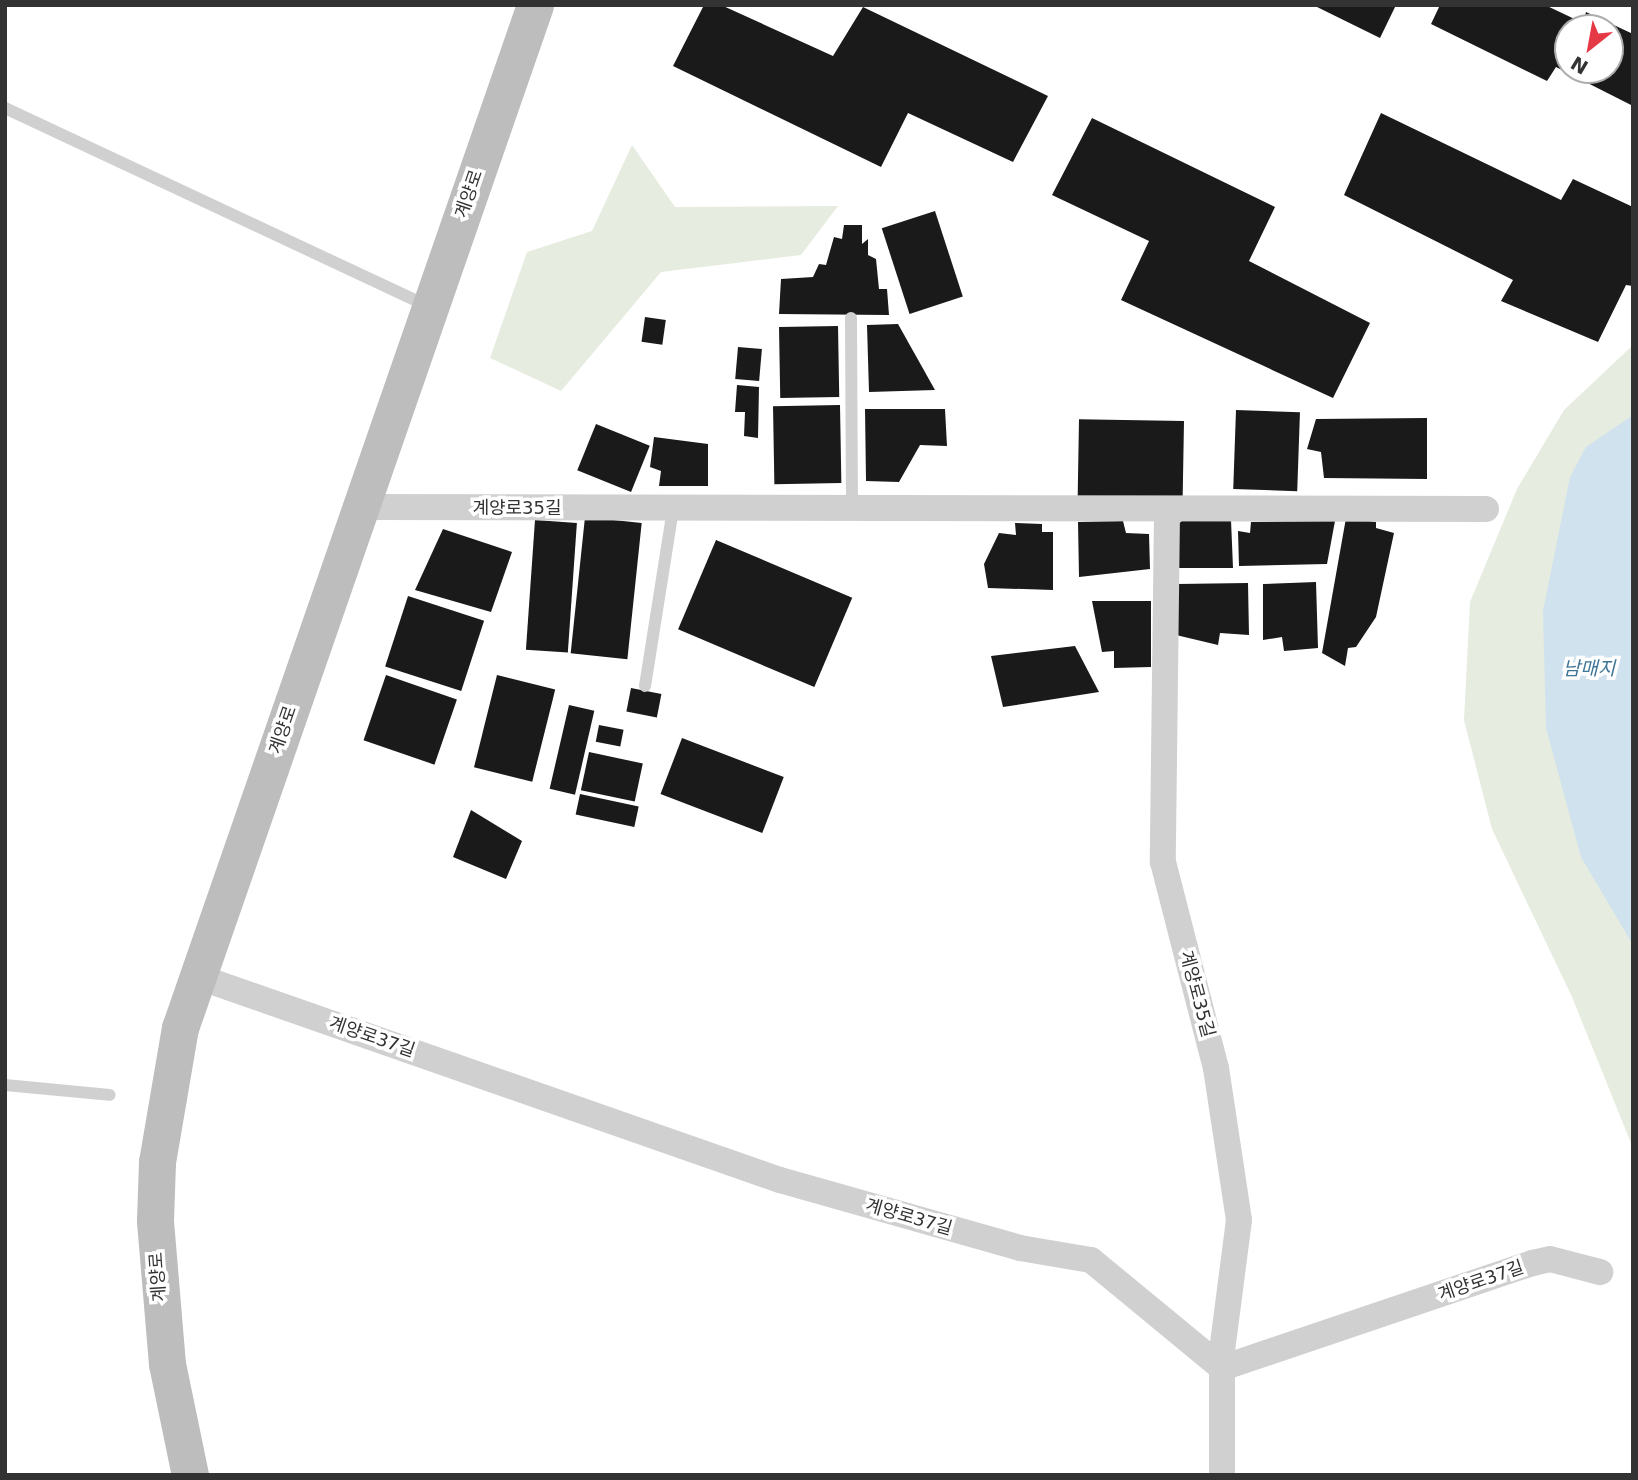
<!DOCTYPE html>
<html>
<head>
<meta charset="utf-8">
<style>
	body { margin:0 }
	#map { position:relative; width:1638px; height:1480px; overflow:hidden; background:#fff; font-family:"DejaVu Sans","Noto Sans KR",sans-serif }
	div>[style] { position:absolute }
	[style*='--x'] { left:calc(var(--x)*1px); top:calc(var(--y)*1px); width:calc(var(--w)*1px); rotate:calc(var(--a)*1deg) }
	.green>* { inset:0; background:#e6ecdf }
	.water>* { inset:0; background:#cfe2ee }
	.building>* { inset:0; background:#1a1a1a; transform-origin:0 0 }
	.lane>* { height:12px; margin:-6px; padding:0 6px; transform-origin:6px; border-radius:6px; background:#d0d0d0 }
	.street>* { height:26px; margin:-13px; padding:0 13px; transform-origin:13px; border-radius:13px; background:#d0d0d0 }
	.secondary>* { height:37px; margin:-18.5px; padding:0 18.5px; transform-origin:18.5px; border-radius:18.5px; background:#bdbdbd }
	span { translate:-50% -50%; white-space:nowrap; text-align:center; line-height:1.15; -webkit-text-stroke:7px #fff; paint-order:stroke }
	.street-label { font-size:18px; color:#333 }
	.water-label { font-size:19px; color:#3f7597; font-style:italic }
	.frame { position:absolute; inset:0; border:7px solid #333; pointer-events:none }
	.north { position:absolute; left:1554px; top:14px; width:70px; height:70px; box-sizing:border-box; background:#fff; border:2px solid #adadad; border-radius:50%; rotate:211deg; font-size:19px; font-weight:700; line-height:28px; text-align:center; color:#333 }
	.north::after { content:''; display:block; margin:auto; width:24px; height:32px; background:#e63946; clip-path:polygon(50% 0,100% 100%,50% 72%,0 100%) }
</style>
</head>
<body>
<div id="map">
	<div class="green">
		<i style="clip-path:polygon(632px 145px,675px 207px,838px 206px,801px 255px,661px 272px,561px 391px,490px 358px,527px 252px,592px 231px)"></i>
		<i style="clip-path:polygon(1633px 345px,1633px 1148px,1572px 997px,1492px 829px,1464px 720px,1470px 602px,1517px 489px,1564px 410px)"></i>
	</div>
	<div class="water">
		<i style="clip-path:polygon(1633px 415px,1633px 945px,1581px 857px,1546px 728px,1543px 611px,1570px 477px,1586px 447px)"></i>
	</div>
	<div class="building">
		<i style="clip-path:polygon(704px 5px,721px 5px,833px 56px,863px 7px,1048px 96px,1013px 162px,908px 113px,881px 167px,673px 66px)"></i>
		<i style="clip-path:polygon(1313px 5px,1396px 5px,1380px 38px)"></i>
		<i style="clip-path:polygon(evenodd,1440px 5px,1545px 5px,1583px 23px,1586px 12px,1633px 34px,1633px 106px,1556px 67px,1547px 81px,1431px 24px,1440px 5px,1568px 28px,1610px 28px,1610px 70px,1568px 70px,1568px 28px)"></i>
		<i style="clip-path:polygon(1381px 113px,1561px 200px,1573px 179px,1633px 207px,1633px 286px,1626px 285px,1598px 342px,1501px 301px,1513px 280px,1344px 195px)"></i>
		<i style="clip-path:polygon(1092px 118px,1275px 207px,1249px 261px,1370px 323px,1333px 398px,1121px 300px,1149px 241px,1052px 195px)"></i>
		<i style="left:935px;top:211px;width:90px;height:56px;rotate:72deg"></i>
		<i style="clip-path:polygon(844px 225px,862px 225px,862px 244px,868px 239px,868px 255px,876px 259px,879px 289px,887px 289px,889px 315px,779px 314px,781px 279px,813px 277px,819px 264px,826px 265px,834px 237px,842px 239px)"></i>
		<i style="left:645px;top:317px;width:21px;height:25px;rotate:8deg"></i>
		<i style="clip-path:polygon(898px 324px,935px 390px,869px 392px,867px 325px)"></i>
		<i style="left:838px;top:326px;width:71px;height:59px;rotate:89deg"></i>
		<i style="left:738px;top:347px;width:24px;height:32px;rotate:5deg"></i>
		<i style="clip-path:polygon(737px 385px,759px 387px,758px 438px,744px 436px,745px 412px,735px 412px)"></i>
		<i style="left:840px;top:405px;width:78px;height:67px;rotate:89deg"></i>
		<i style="clip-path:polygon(865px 409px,945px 409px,947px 446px,920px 445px,899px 482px,866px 481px)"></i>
		<i style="left:1236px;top:410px;width:64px;height:79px;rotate:2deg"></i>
		<i style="clip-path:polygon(1427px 418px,1427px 479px,1324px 478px,1321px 452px,1307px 449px,1316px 419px)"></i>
		<i style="left:1184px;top:421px;width:77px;height:105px;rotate:91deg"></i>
		<i style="left:596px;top:424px;width:58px;height:50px;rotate:22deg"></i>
		<i style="clip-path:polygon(654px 437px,708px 444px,708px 486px,659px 486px,661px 471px,650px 467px)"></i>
		<i style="left:585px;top:517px;width:57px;height:137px;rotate:6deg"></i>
		<i style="clip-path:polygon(1185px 518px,1231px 520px,1233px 568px,1174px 568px,1173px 529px)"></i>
		<i style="clip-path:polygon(1346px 518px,1376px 522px,1376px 528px,1394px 533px,1376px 617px,1356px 647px,1348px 648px,1345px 666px,1322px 653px)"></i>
		<i style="left:535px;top:520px;width:42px;height:130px;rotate:4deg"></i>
		<i style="clip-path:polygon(1123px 521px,1126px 533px,1149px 534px,1150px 569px,1079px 577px,1078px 522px)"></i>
		<i style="clip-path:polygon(1335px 521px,1327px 564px,1239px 566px,1238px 531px,1250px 533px,1251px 522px)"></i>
		<i style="clip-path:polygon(1015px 523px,1042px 524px,1042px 532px,1053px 532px,1053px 590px,988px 588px,984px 564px,999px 533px,1016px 535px)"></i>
		<i style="clip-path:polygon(443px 529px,512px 552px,491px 612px,415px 590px)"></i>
		<i style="left:716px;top:540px;width:148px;height:97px;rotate:23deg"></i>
		<i style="clip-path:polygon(1316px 582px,1318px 648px,1284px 651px,1282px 637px,1263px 640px,1263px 584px)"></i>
		<i style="clip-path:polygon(1248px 583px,1249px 635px,1220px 633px,1218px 645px,1176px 635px,1177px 584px)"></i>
		<i style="left:408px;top:596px;width:80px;height:74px;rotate:18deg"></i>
		<i style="clip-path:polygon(1092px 601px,1151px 601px,1151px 667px,1114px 668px,1114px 651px,1102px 652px)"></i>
		<i style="clip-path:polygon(1075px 646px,1099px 692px,1003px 707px,991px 656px)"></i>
		<i style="left:386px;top:675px;width:75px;height:69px;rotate:19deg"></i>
		<i style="left:497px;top:675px;width:60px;height:95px;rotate:14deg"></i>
		<i style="left:631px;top:688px;width:31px;height:24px;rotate:11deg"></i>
		<i style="left:569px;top:705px;width:26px;height:86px;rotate:13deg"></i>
		<i style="left:599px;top:725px;width:25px;height:17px;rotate:11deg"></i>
		<i style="left:682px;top:738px;width:109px;height:60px;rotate:21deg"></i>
		<i style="left:589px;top:752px;width:55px;height:39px;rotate:12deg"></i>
		<i style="left:580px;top:794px;width:60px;height:21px;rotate:12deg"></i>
		<i style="clip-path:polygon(471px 810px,522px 841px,506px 879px,453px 857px)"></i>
	</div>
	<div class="lane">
		<i style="--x:5;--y:108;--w:465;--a:25.1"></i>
		<i style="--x:851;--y:318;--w:192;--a:89.7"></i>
		<i style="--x:645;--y:686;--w:179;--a:-81"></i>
		<i style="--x:5;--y:1085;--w:105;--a:5.4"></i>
	</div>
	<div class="street">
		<i style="--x:362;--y:507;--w:1124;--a:0.1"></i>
		<i style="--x:1167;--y:513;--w:349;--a:90.7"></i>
		<i style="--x:1163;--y:862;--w:213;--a:75.6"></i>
		<i style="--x:1216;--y:1068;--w:154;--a:81.4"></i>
		<i style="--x:1239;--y:1220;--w:132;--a:97.4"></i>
		<i style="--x:1222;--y:1351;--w:124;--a:90"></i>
		<i style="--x:196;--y:976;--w:619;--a:19.26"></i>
		<i style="--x:780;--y:1180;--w:249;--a:15.8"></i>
		<i style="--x:1020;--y:1248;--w:72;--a:9.6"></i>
		<i style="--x:1091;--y:1260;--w:170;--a:39.5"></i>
		<i style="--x:1222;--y:1368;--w:328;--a:-18.7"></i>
		<i style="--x:1533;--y:1263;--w:17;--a:-13"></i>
		<i style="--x:1550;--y:1259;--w:52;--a:14.6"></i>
	</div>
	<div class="secondary">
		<i style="--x:190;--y:1475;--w:113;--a:-101.7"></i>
		<i style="--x:167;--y:1364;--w:144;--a:-94.8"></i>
		<i style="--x:155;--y:1220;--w:58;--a:-88"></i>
		<i style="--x:157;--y:1162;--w:136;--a:-80.3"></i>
		<i style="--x:180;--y:1028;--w:1083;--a:-70.86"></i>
	</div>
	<div class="street-label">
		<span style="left:469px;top:194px;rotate:-71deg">계양로</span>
		<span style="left:517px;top:508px">계양로35길</span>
		<span style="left:283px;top:730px;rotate:-71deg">계양로</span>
		<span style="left:1197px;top:994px;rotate:75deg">계양로35길</span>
		<span style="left:372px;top:1037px;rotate:19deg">계양로37길</span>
		<span style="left:909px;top:1217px;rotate:16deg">계양로37길</span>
		<span style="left:158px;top:1277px;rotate:-94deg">계양로</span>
		<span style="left:1481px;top:1281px;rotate:-19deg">계양로37길</span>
	</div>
	<div class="water-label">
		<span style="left:1589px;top:669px">남매지</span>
	</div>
	<div class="frame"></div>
	<div class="north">N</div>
</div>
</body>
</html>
